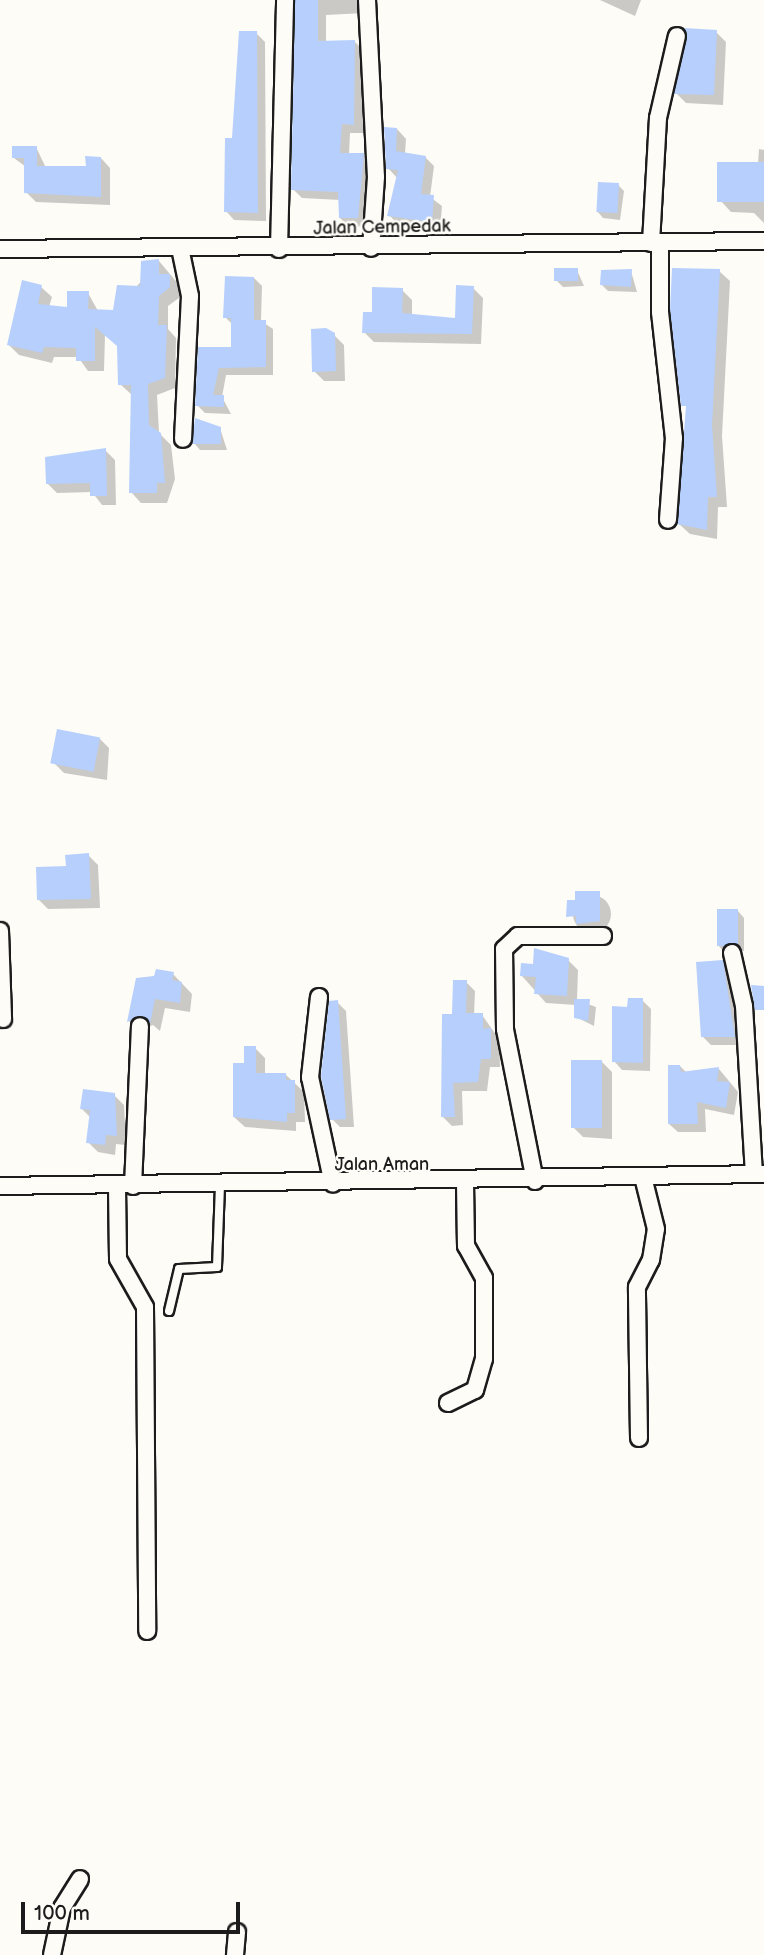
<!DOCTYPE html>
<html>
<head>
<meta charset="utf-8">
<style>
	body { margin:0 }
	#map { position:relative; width:764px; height:1955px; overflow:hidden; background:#fdfcf7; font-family:"Balsamiq Sans",sans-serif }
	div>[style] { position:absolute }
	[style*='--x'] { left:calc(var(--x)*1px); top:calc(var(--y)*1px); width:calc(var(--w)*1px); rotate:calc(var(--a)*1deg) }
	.shadow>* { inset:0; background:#0003 }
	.round { border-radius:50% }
	.building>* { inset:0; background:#b6cffd; transform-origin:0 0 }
	.roads { filter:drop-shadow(2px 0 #1c1c1c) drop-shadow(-2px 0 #1c1c1c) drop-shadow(0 2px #1c1c1c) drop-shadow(0 -2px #1c1c1c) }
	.lane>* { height:8px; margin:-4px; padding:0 4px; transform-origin:4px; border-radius:4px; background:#fdfcf7 }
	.street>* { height:16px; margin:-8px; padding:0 8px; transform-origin:8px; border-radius:8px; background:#fdfcf7 }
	span { translate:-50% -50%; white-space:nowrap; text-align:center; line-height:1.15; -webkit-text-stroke:5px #fdfcf7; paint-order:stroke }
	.street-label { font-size:18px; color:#1c1c1c }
	.scale { position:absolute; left:21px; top:1902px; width:219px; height:32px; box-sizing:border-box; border:4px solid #1c1c1c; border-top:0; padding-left:9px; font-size:21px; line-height:24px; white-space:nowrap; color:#1c1c1c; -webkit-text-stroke:5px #fdfcf7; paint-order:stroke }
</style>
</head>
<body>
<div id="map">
	<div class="shadow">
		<i style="clip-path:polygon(297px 0,365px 0,365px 13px,326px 15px,326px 43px,355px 42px,364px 51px,363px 133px,350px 133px,349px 155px,364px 155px,373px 164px,367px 226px,349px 227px,340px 218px,340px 200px,302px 198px,293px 189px)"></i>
		<i style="clip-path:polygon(600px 0,641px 0,635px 16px)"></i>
		<i style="clip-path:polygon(716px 32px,726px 42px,723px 105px,686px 103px,676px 93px)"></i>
		<i style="clip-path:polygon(256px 33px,265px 42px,266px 221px,234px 220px,226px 211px)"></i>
		<i style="clip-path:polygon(397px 129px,406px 139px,405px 154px,425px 157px,434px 166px,430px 197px,442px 206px,440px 230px,398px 224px,389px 215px,398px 179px,388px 168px)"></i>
		<i style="clip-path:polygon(36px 147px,46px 168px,87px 168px,101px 158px,110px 168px,110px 205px,36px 202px,26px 192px,26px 167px,14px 158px)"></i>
		<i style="clip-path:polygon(759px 149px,764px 150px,764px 223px,754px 213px,731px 212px,719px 199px,758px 164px)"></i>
		<i style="clip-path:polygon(618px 185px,624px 191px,620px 220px,603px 218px,597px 211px)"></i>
		<i style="clip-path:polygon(159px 261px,180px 286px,179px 298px,168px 306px,168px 329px,176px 338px,175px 388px,157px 395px,159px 433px,171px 445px,175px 479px,167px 503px,141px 503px,131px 492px,132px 395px,120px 384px,119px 347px,105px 335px,104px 371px,88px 371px,78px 357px,54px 357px,52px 363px,19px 355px,8px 344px,41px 287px,52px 297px,49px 307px,69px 309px,88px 293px,98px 311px,115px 311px)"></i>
		<i style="clip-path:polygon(577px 270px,584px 286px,563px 287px,556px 280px)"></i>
		<i style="clip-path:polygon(631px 271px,637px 292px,608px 291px,602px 285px)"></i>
		<i style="clip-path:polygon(719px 271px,730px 281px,722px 436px,727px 507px,718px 507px,717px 539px,690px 534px,679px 524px)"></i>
		<i style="clip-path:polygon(254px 278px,262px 286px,261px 321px,273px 329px,273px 375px,226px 375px,222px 397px,231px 414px,205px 413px,197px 405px,200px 349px,233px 349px,233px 325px,225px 317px)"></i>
		<i style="clip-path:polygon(473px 288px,483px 298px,481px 344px,374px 342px,364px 332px,374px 314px,402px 290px,412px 300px,412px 316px,456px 320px)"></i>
		<i style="clip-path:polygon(334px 335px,344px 345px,345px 381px,324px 381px,314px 371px)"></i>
		<i style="clip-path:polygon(220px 428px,227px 450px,200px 450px,194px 443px)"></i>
		<i style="clip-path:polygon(105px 450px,115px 460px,116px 505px,102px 505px,92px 492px,57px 493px,47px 483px)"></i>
		<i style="clip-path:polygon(99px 738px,109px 748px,107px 780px,64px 773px,54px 763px)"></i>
		<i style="clip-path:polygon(88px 855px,98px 865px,100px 908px,48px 909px,38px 899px)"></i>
		<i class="round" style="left:573px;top:895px;width:38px;height:38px"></i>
		<i style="clip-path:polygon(738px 911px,744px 918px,744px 951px,724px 952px,718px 945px)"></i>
		<i style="clip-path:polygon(568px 960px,578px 970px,577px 1000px,596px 1007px,594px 1026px,576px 1017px,576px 1005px,546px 1003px,522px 976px)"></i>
		<i style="clip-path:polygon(722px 962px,731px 971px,743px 1045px,711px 1045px,702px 1036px)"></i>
		<i style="clip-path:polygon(173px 974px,192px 994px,190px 1012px,165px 1008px,160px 1031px,153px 1025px,139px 1031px,129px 1021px,137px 979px)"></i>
		<i style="clip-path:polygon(466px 982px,475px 991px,474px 1015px,482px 1015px,499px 1039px,500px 1067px,490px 1067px,487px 1091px,462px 1091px,463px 1125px,452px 1126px,443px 1117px,453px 1015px)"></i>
		<i style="clip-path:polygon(642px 1000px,651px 1009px,650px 1071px,622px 1070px,614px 1061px)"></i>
		<i style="clip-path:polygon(337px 1002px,346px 1011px,354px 1127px,340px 1127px,332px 1119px)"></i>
		<i style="clip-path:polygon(255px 1048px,265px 1058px,265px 1075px,286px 1075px,304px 1092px,305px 1122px,296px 1122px,296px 1131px,245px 1127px,234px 1117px)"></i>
		<i style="clip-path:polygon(602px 1062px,612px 1072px,612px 1139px,583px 1137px,573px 1127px)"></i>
		<i style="clip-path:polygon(680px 1066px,687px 1073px,719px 1069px,738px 1092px,734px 1115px,705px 1109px,706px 1132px,678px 1132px,669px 1124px)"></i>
		<i style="clip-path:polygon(114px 1095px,124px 1105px,126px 1145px,116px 1144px,115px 1155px,98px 1152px,88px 1142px,91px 1118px,82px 1109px)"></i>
	</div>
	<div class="building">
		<i style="clip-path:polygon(295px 0,318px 0,318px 41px,355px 40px,354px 125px,342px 124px,340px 153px,364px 153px,358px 218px,339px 218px,338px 192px,291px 190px)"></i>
		<i style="clip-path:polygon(684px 28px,717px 30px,714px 95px,674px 94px)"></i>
		<i style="clip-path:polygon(239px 31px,257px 31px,258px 213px,224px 212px,225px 138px,232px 138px)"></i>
		<i style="clip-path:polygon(384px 127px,397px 128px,396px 151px,426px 156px,421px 194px,434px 195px,432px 222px,387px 216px,398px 170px,386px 169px)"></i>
		<i style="clip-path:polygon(12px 146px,37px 146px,37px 166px,86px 166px,85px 156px,101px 157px,101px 197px,24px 193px,24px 158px,12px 158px)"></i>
		<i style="left:764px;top:162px;width:40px;height:47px;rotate:90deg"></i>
		<i style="left:598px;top:182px;width:21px;height:30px;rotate:3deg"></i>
		<i style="clip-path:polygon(159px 259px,159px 274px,170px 274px,170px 287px,159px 296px,158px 325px,167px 325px,165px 378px,148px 384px,149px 425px,161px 433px,165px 483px,157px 483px,157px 493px,129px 493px,131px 385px,118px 385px,117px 346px,95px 327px,95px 361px,76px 361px,76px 348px,44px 347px,42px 353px,7px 345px,22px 280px,42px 285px,38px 304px,67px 307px,67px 291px,89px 291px,88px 309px,113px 310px,117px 285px,140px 286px,141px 261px)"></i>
		<i style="left:578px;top:268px;width:13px;height:24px;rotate:90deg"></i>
		<i style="clip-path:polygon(672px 268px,720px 269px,712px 425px,717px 497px,708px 497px,707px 530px,677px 524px,686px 406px,681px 406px,670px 311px)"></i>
		<i style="clip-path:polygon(632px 269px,631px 287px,600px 285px,601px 270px)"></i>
		<i style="clip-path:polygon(225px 276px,254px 277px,254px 320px,266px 320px,266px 367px,219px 368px,213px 395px,224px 395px,224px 407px,195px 406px,198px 347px,231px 347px,231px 318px,223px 318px)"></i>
		<i style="clip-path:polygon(456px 285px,474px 286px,472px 334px,362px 333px,363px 312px,372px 312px,372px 287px,403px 288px,402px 313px,455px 318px)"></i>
		<i style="clip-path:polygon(326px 328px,335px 333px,336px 371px,312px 372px,311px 329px)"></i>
		<i style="clip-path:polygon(195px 418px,221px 427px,221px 444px,192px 444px)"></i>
		<i style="clip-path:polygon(106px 448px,107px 496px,90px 496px,90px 483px,46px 484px,45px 457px)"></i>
		<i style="left:57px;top:729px;width:44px;height:35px;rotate:11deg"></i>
		<i style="clip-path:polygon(89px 853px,91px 899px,37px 900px,36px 867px,66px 866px,65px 855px)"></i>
		<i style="clip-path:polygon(575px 891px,600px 891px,600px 921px,576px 924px,576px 916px,566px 917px,567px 900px,575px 900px)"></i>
		<i style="left:717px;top:909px;width:21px;height:37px"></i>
		<i style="clip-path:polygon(534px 948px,569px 958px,567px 996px,534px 994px,536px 977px,520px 976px,521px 963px,533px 964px)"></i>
		<i style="clip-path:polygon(723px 960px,735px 1037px,701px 1037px,696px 962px)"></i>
		<i style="clip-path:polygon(156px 969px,174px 972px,172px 980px,182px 982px,180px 1003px,155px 999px,150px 1024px,141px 1016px,127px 1022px,136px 978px,154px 976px)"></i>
		<i style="clip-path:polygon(453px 980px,467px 980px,466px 1013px,483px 1013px,483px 1029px,491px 1028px,491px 1059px,481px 1059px,478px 1082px,453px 1083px,455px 1117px,441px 1117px,442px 1014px,452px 1014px)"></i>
		<i style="clip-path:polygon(751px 985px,764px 986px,764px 1010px,755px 1010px)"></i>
		<i style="clip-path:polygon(628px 998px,643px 998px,643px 1063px,612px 1062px,612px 1006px,627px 1007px)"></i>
		<i style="clip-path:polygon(574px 999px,590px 999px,588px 1021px,574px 1018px)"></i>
		<i style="clip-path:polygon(338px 1000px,346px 1119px,330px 1120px,321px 1076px,329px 1001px)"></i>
		<i style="clip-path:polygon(244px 1046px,256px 1046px,256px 1073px,286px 1073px,286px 1080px,295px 1080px,295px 1113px,287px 1113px,287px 1122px,233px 1117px,233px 1063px,244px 1063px)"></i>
		<i style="left:571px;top:1060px;width:31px;height:68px"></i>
		<i style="clip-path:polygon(668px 1065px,680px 1065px,681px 1072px,719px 1067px,717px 1081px,730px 1082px,726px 1108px,697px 1102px,698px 1124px,668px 1124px)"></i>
		<i style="clip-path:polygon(83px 1089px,115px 1093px,117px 1136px,106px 1135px,105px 1145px,86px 1143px,90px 1110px,80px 1109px)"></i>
	</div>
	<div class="roads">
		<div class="lane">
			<i style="--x:169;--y:1311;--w:43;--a:-76.6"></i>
			<i style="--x:179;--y:1269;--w:38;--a:-3"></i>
			<i style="--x:217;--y:1267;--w:82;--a:-87.9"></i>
		</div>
		<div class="street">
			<i style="--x:367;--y:0;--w:177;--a:87.1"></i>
			<i style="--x:376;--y:177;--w:71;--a:94"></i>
			<i style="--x:651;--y:243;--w:125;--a:-86.8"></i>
			<i style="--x:658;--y:118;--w:84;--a:-77"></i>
			<i style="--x:660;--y:243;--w:69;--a:90"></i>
			<i style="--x:660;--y:312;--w:127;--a:83.7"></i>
			<i style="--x:674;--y:438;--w:82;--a:94.2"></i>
			<i style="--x:180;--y:248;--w:49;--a:78.2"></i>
			<i style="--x:190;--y:296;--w:143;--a:92.8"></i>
			<i style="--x:0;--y:249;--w:764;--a:-0.6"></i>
			<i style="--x:279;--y:249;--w:249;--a:-88.6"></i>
			<i style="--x:0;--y:931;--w:88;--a:88"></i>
			<i style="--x:732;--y:953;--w:54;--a:77.2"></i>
			<i style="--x:744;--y:1006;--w:168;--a:86.6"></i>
			<i style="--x:319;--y:997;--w:81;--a:96.4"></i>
			<i style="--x:310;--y:1077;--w:109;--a:77.9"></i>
			<i style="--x:535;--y:1181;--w:155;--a:-101.2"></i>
			<i style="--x:505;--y:1029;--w:80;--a:-90.7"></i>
			<i style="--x:504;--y:949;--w:19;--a:-43"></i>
			<i style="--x:518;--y:936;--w:85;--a:0"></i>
			<i style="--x:0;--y:1186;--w:764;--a:-0.9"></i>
			<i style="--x:133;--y:1186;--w:160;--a:-87.5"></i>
			<i style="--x:117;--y:1187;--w:72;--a:89.2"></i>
			<i style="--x:118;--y:1259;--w:55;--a:60.6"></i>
			<i style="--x:145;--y:1307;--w:324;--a:89.6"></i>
			<i style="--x:448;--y:1403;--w:30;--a:-26"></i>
			<i style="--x:475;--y:1390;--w:32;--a:-74"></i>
			<i style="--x:484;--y:1359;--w:81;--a:-90"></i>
			<i style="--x:484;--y:1278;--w:37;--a:-119"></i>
			<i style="--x:466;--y:1246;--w:63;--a:-90.9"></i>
			<i style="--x:639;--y:1438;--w:151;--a:-90.8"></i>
			<i style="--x:637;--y:1287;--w:30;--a:-63"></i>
			<i style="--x:651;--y:1260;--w:31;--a:-81"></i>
			<i style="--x:656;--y:1229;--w:54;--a:-104"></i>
			<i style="--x:52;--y:1955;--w:48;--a:-78"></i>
			<i style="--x:62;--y:1908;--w:34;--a:-58"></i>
			<i style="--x:235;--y:1955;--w:23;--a:-85"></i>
		</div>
	</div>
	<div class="street-label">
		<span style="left:382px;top:228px;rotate:-1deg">Jalan Cempedak</span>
		<span style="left:382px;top:1165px">Jalan Aman</span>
	</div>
	<div class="scale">100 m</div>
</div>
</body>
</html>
